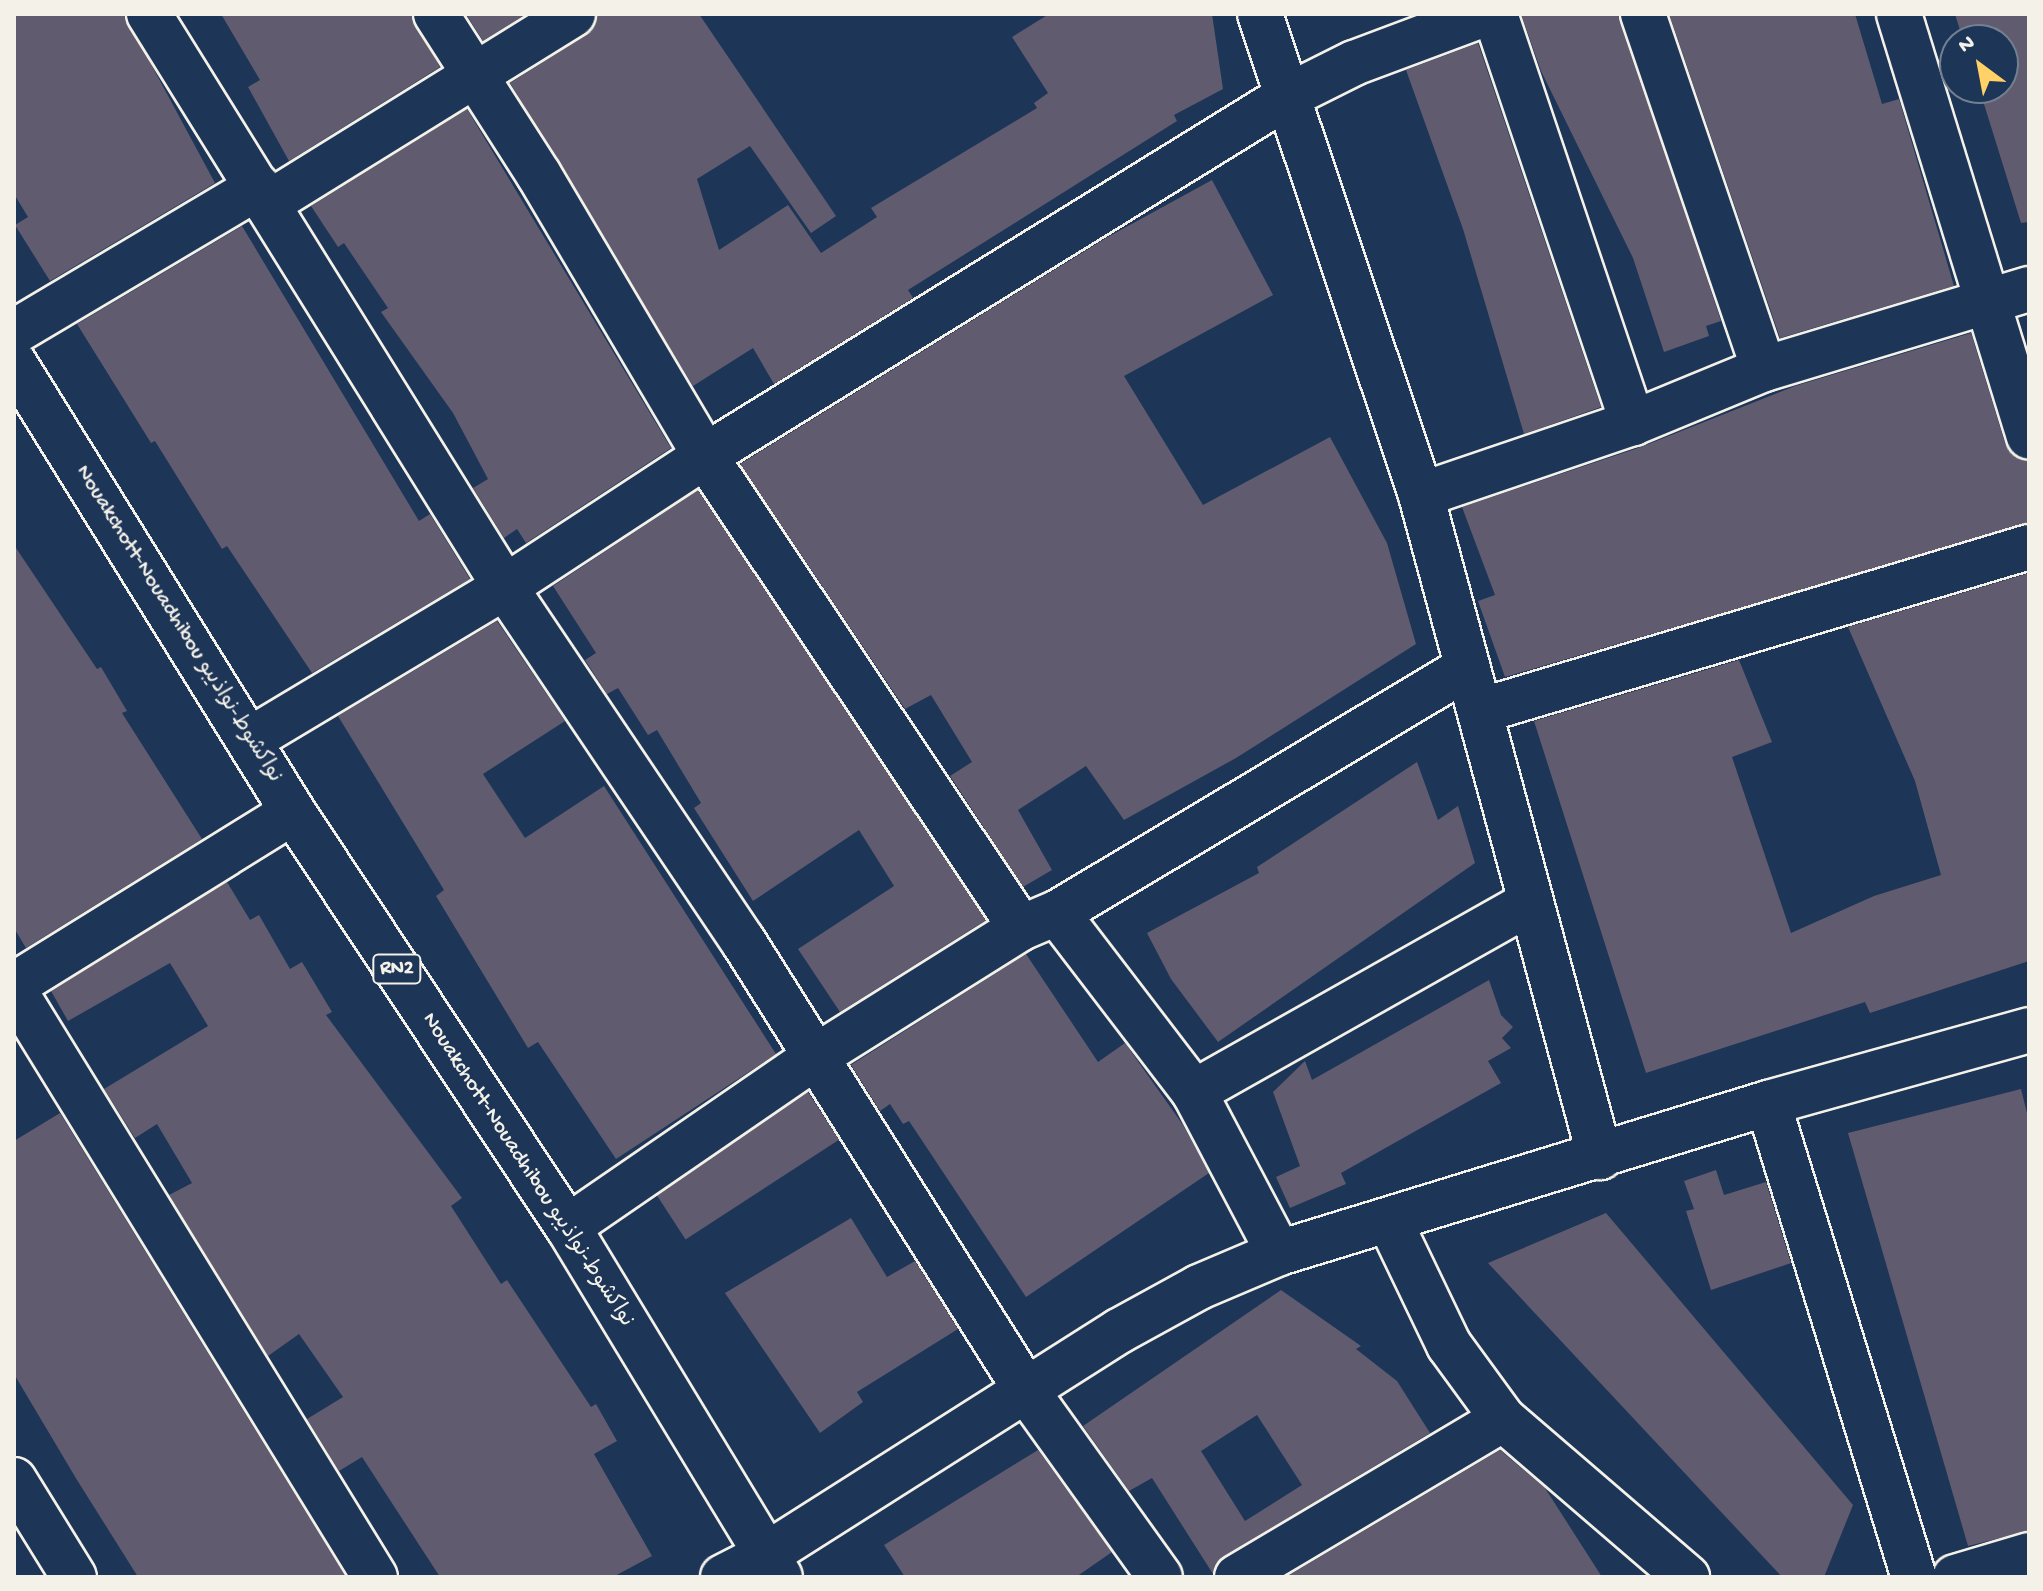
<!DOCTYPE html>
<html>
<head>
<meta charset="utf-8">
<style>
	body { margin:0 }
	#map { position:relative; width:2043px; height:1591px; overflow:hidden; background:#1d3557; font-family:"Gochi Hand","Playpen Sans Arabic",sans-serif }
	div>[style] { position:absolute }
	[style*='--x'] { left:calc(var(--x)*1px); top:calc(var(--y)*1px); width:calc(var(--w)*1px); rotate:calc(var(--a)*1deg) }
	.building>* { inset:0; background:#605b6f; transform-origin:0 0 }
	.roads { filter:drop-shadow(2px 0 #f4f1e8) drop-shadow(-2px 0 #f4f1e8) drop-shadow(0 2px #f4f1e8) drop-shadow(0 -2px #f4f1e8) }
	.minor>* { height:44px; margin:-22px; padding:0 22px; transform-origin:22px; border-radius:22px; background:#1d3557 }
	.highway>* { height:44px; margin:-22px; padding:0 22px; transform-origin:22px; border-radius:22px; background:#1d3557 }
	span { translate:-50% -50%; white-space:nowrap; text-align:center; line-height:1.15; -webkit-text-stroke:6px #1d3557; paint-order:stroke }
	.shield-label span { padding:2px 6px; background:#1d3557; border:2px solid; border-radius:6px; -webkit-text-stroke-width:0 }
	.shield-label { font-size:20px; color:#f4f1e8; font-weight:700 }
	.street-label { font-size:22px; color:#f4f1e8 }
	.frame { position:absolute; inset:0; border:16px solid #f4f1e8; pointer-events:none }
	.north { position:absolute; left:1939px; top:24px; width:80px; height:80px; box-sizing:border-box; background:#1d3557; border:2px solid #738091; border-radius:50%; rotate:328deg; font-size:22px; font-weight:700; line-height:32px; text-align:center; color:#f4f1e8 }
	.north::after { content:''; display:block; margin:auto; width:28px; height:36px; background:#ffd166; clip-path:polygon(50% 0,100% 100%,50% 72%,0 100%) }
</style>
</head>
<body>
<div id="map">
	<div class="building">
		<i style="clip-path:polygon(14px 14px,124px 14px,215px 183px,50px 281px,15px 225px,28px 217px,14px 194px)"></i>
		<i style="clip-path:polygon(221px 14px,411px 14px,440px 67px,289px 161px,248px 87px,260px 80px)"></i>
		<i style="clip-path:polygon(466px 14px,526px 14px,483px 41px)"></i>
		<i style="clip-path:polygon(598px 14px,699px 14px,836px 216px,811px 233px,750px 146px,697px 179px,719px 250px,788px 205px,821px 253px,877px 217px,871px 208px,1037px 108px,1034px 103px,1048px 93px,1012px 37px,1049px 14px,1212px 14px,1223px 89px,1174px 115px,1177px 121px,908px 290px,913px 298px,774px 384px,753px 348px,693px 386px,510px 83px,586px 35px)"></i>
		<i style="clip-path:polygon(1521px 14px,1619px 14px,1721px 321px,1706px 326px,1709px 336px,1664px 352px,1633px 258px,1541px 71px)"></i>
		<i style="clip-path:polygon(1669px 14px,1855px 14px,1882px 104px,1899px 99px,1954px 286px,1780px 338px)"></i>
		<i style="clip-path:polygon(1955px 14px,2029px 14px,2029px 222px,2021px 223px,1979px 88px,2003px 88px,2003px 40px,1963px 40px)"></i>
		<i style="clip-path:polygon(1478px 43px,1601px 407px,1524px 434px,1463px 229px,1406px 70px)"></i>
		<i style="clip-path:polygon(467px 109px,671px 448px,526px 543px,517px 529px,504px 538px,473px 488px,488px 479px,453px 413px,381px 312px,388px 308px,344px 243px,338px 247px,311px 206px)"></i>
		<i style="clip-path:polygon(1212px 180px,1273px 295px,1124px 376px,1203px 505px,1330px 437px,1387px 543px,1416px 644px,1236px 758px,1124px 820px,1086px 766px,1018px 810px,1052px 870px,1023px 887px,950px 776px,972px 762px,931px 695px,905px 709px,740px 464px,1106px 238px)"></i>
		<i style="clip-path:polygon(242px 226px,419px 521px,430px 514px,470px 579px,312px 673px,227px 546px,222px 549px,155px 441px,151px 443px,77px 324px)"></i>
		<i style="clip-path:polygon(1971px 333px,2005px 443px,2013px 455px,2029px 460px,2029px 523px,1505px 677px,1478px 601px,1495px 595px,1462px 507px,1641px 447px,1795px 386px)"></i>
		<i style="clip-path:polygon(698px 490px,986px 920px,840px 1012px,798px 949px,894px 886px,859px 830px,753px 901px,694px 808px,701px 803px,657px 730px,648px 735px,618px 688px,607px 694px,585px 660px,596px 653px,553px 586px)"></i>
		<i style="clip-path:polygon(14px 545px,97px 669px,101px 667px,127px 711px,122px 713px,202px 839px,26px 948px,14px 928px)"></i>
		<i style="clip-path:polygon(2029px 573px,2029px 961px,1870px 1013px,1865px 1002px,1646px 1073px,1534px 721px,1739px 660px,1772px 742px,1732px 757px,1791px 933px,1874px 896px,1941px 875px,1915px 781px,1848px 627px)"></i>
		<i style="clip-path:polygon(497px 621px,565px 721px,483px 774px,525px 838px,604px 786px,776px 1054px,616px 1159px,538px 1042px,528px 1048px,436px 896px,444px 890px,338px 716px)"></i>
		<i style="clip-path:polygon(1417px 762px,1438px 820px,1458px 806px,1475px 863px,1218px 1042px,1171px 979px,1147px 933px,1259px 873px,1257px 867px)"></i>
		<i style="clip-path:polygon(227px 882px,250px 920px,259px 915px,290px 969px,302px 962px,332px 1012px,326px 1015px,462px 1198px,451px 1206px,501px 1284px,507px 1280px,591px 1407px,596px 1404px,617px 1441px,594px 1454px,652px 1556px,613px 1577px,440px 1577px,362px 1457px,339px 1471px,307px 1419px,343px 1397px,299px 1334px,268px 1356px,169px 1195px,192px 1183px,157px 1124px,135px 1138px,104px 1089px,208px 1026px,170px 963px,68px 1021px,51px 991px)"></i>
		<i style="clip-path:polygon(1026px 954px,1098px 1062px,1125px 1043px,1183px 1125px,1209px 1173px,1026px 1297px,909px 1121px,903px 1124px,890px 1104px,880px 1111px,851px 1065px)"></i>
		<i style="clip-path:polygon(1489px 980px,1501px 1015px,1513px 1027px,1502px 1038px,1511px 1048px,1488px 1061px,1501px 1083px,1341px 1173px,1346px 1184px,1290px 1208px,1276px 1177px,1300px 1166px,1273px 1092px,1305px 1061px,1312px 1080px)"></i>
		<i style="clip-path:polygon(2021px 1089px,2029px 1121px,2029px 1531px,1968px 1546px,1848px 1133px)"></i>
		<i style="left:808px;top:1092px;width:57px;height:183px;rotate:57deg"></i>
		<i style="clip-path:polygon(60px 1113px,346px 1577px,138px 1577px,77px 1480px,14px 1374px,14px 1141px)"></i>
		<i style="clip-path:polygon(1716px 1170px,1724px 1195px,1766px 1182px,1791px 1263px,1711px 1290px,1686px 1211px,1694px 1209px,1684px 1181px)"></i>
		<i style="clip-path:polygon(1606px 1213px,1853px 1505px,1824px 1577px,1782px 1577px,1488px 1263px)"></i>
		<i style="clip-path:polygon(851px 1218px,887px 1277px,915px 1261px,958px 1329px,857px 1392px,863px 1402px,820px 1433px,725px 1293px)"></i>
		<i style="clip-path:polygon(evenodd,1281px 1290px,1361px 1346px,1356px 1349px,1397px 1381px,1430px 1433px,1224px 1556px,1213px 1574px,1152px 1478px,1129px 1491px,1083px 1426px,1281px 1290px,1257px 1415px,1302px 1485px,1245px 1521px,1201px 1451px,1257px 1415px)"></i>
		<i style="clip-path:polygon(1038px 1450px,1112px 1552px,1076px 1577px,905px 1577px,884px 1545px)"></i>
		<i style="clip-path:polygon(1500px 1450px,1545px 1488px,1602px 1577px,1286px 1577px)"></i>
	</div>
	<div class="roads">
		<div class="minor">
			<i style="--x:149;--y:14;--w:675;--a:58.15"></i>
			<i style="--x:505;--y:587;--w:427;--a:56.1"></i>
			<i style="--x:743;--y:941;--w:531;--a:57.78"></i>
			<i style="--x:1026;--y:1390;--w:230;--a:54.4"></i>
			<i style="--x:436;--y:14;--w:191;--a:57.4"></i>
			<i style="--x:539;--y:175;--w:326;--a:59.4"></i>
			<i style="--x:705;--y:456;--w:568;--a:56.2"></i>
			<i style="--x:1260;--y:14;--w:507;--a:71.49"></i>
			<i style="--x:1421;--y:495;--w:686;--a:74.87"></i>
			<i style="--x:1495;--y:14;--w:432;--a:71.4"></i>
			<i style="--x:1643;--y:14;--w:375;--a:71.2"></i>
			<i style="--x:1899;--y:14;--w:442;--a:72.9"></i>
			<i style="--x:267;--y:204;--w:360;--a:-31.8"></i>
			<i style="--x:14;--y:332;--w:284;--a:-30.7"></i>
			<i style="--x:1421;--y:495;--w:224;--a:-18.8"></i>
			<i style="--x:1633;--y:423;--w:142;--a:-22.4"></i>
			<i style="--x:1764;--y:369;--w:277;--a:-16.8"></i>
			<i style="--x:1480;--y:711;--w:573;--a:-16.63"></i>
			<i style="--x:251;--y:739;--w:296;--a:-30.9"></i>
			<i style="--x:505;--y:587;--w:239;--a:-33.2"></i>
			<i style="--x:705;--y:456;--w:683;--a:-31.71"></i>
			<i style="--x:1286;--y:97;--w:76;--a:-26.6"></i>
			<i style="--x:1354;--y:63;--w:140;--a:-20.5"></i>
			<i style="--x:1057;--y:913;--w:225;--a:52.6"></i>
			<i style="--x:1194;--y:1092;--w:182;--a:62.2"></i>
			<i style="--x:14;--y:985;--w:328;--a:-31.8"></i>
			<i style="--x:14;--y:990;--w:689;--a:58.41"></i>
			<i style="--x:1194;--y:1092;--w:385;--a:-29.4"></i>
			<i style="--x:1768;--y:1103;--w:496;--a:72.9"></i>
			<i style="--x:1389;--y:1220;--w:139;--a:64.4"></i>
			<i style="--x:1449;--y:1345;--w:92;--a:53.9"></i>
			<i style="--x:1503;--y:1419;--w:243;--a:40.7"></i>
			<i style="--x:568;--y:1227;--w:296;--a:-34.5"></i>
			<i style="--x:812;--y:1059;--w:247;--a:-32.1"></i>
			<i style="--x:1021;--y:928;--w:39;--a:-23"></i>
			<i style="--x:1057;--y:913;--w:478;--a:-30.9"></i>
			<i style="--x:14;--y:1480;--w:114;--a:58.3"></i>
			<i style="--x:723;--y:1577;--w:48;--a:-27.1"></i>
			<i style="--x:766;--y:1555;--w:418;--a:-32.4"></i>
			<i style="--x:1119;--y:1331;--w:91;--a:-28.8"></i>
			<i style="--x:1199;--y:1287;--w:87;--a:-23"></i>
			<i style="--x:1279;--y:1253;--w:511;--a:-17.05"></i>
			<i style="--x:1768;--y:1103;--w:271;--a:-15.6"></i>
			<i style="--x:1237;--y:1577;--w:309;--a:-30.7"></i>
			<i style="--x:1955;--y:1577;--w:77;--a:-16.6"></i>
		</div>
		<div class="highway">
			<i style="--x:14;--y:363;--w:529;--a:58.14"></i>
			<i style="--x:293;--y:812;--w:498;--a:56.5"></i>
			<i style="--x:568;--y:1227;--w:409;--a:58.8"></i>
		</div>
	</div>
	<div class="shield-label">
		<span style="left:397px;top:969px">RN2</span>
	</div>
	<div class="street-label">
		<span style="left:178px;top:625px;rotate:58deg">Nouakchott-Nouadhibou نواكشوط-نواذيبو</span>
		<span style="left:527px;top:1171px;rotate:57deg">Nouakchott-Nouadhibou نواكشوط-نواذيبو</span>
	</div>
	<div class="frame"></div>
	<div class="north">N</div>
</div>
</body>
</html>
